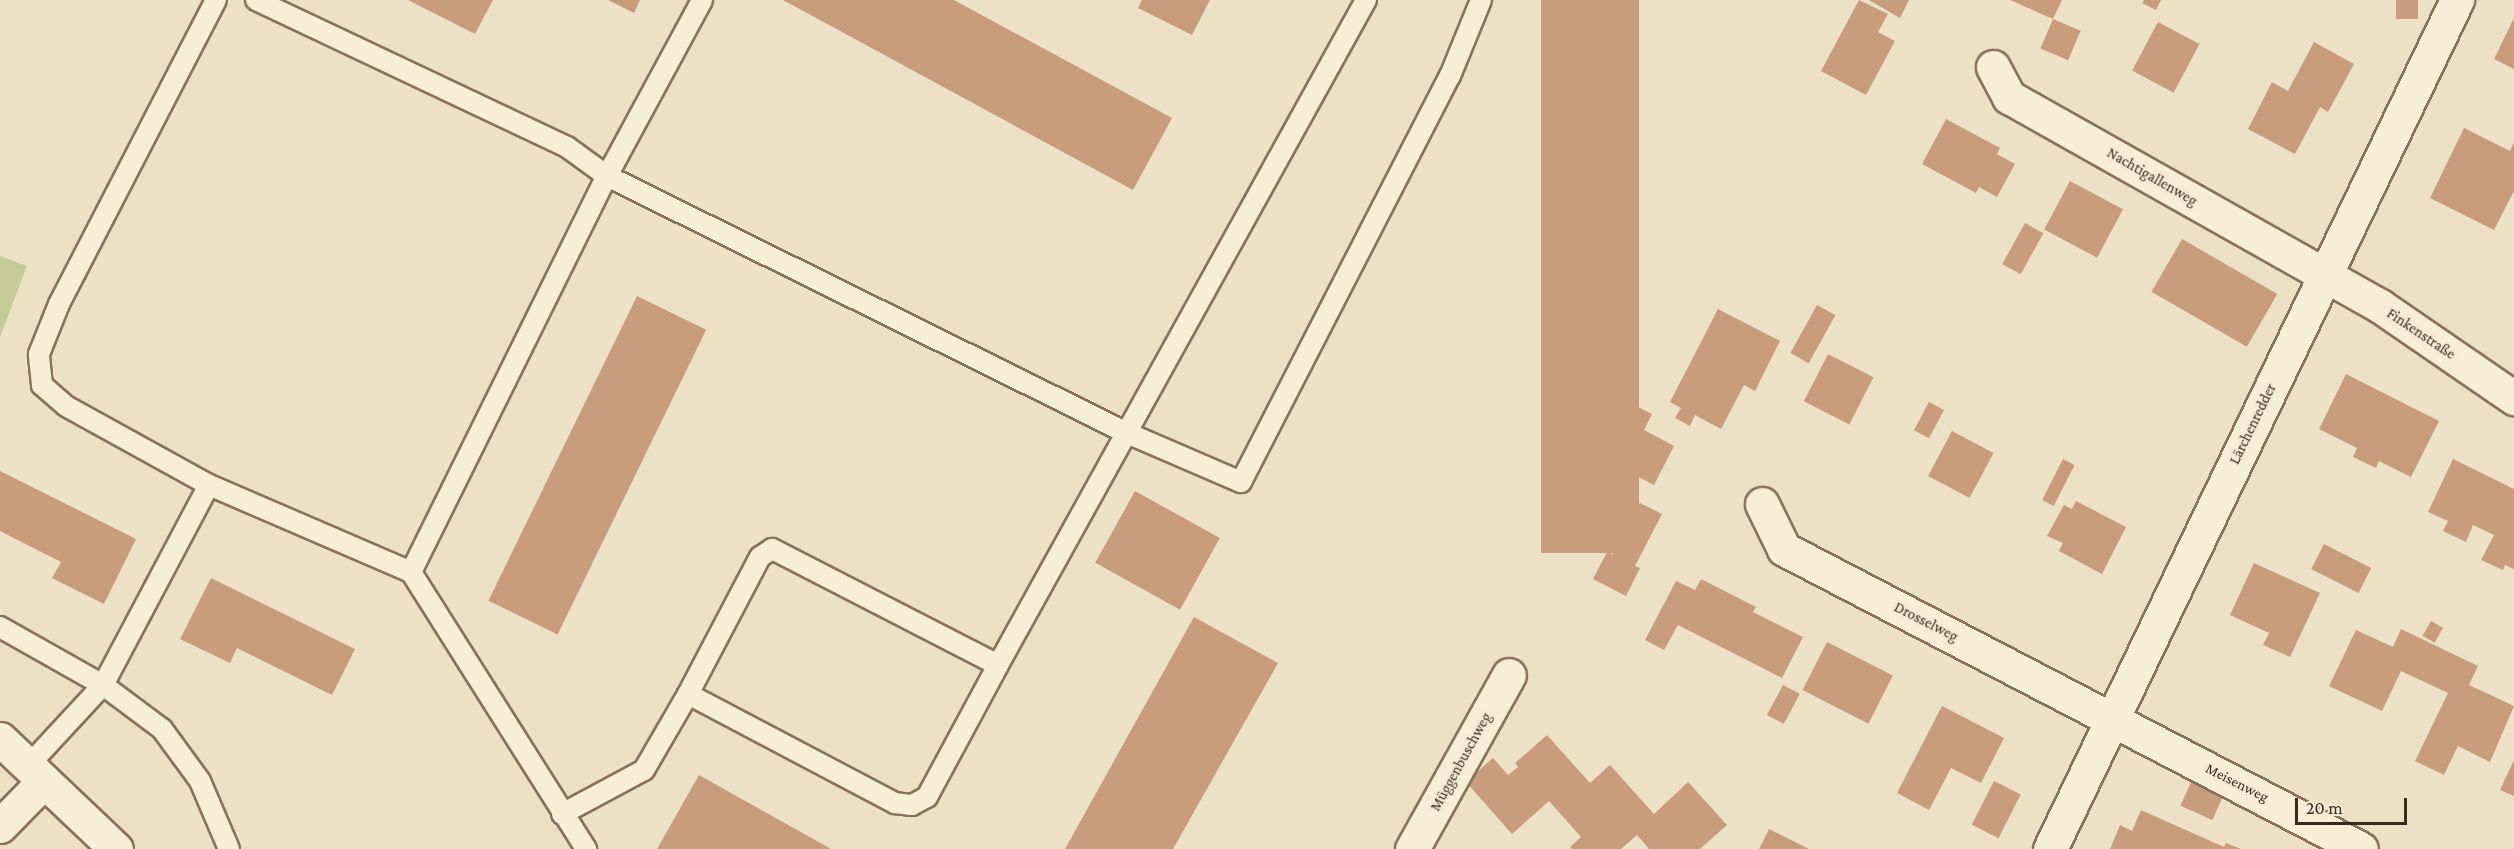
<!DOCTYPE html>
<html>
<head>
<meta charset="utf-8">
<style>
	body { margin:0 }
	#map { position:relative; width:2514px; height:849px; overflow:hidden; background:#ece1c5; font-family:"Crimson Pro",serif }
	div>[style] { position:absolute }
	[style*='--x'] { left:calc(var(--x)*1px); top:calc(var(--y)*1px); width:calc(var(--w)*1px); rotate:calc(var(--a)*1deg) }
	.green>* { inset:0; background:#c5ca99 }
	.building>* { inset:0; background:#c99c7d; transform-origin:0 0 }
	.roads { filter:drop-shadow(2px 0 #87735c) drop-shadow(-2px 0 #87735c) drop-shadow(0 2px #87735c) drop-shadow(0 -2px #87735c) }
	.lane>* { height:20px; margin:-10px; padding:0 10px; transform-origin:10px; border-radius:10px; background:#f7eed8 }
	.street>* { height:33px; margin:-16.5px; padding:0 16.5px; transform-origin:16.5px; border-radius:16.5px; background:#f7eed8 }
	.secondary>* { height:33px; margin:-16.5px; padding:0 16.5px; transform-origin:16.5px; border-radius:16.5px; background:#f7eed8 }
	span { translate:-50% -50%; white-space:nowrap; text-align:center; line-height:1.15; -webkit-text-stroke:6px #f4ebd4; paint-order:stroke }
	.street-label { font-size:15px; color:#372b1f }
	.scale { position:absolute; left:2295px; top:798px; width:112px; height:27px; box-sizing:border-box; border:3px solid #372b1f; border-top:0; padding-left:8px; font-size:18px; line-height:21px; white-space:nowrap; color:#372b1f; -webkit-text-stroke:4px #f4ebd4; paint-order:stroke }
</style>
</head>
<body>
<div id="map">
	<div class="green">
		<i style="clip-path:polygon(0 256px,27px 266px,0 337px)"></i>
	</div>
	<div class="building">
		<i style="clip-path:polygon(408px 0,493px 0,475px 34px)"></i>
		<i style="clip-path:polygon(608px 0,640px 0,634px 13px)"></i>
		<i style="clip-path:polygon(783px 0,954px 0,1172px 118px,1133px 190px)"></i>
		<i style="clip-path:polygon(1142px 0,1210px 0,1192px 35px,1138px 8px)"></i>
		<i style="left:1541px;top:0;width:98px;height:553px"></i>
		<i style="clip-path:polygon(1859px 0,1888px 14px,1878px 32px,1895px 41px,1866px 95px,1821px 71px)"></i>
		<i style="clip-path:polygon(1869px 0,1909px 0,1900px 18px)"></i>
		<i style="clip-path:polygon(2010px 0,2062px 0,2053px 19px)"></i>
		<i style="clip-path:polygon(2144px 0,2161px 0,2156px 10px,2142px 3px)"></i>
		<i style="left:2396px;top:0;width:22px;height:19px"></i>
		<i style="clip-path:polygon(2514px 18px,2514px 69px,2494px 59px)"></i>
		<i style="left:2053px;top:19px;width:30px;height:32px;rotate:23deg"></i>
		<i style="left:2158px;top:22px;width:47px;height:55px;rotate:28deg"></i>
		<i style="clip-path:polygon(2314px 42px,2354px 64px,2328px 112px,2320px 107px,2295px 154px,2248px 129px,2272px 82px,2288px 91px)"></i>
		<i style="clip-path:polygon(1946px 119px,2000px 148px,1997px 154px,2015px 164px,1997px 197px,1979px 187px,1976px 193px,1922px 164px)"></i>
		<i style="clip-path:polygon(2464px 128px,2510px 151px,2514px 142px,2514px 191px,2494px 230px,2430px 198px)"></i>
		<i style="left:2070px;top:181px;width:60px;height:55px;rotate:28deg"></i>
		<i style="left:2025px;top:223px;width:21px;height:47px;rotate:29deg"></i>
		<i style="left:2182px;top:239px;width:110px;height:61px;rotate:30deg"></i>
		<i style="left:637px;top:296px;width:77px;height:339px;rotate:26deg"></i>
		<i style="left:1817px;top:305px;width:21px;height:55px;rotate:29deg"></i>
		<i style="clip-path:polygon(1718px 309px,1780px 341px,1755px 391px,1744px 385px,1721px 429px,1695px 415px,1690px 426px,1675px 418px,1681px 408px,1670px 402px)"></i>
		<i style="left:1828px;top:354px;width:51px;height:53px;rotate:27deg"></i>
		<i style="clip-path:polygon(2346px 374px,2439px 421px,2411px 477px,2379px 461px,2376px 468px,2353px 457px,2357px 448px,2319px 429px)"></i>
		<i style="left:1929px;top:402px;width:17px;height:32px;rotate:28deg"></i>
		<i style="clip-path:polygon(1634px 405px,1652px 414px,1644px 430px,1674px 446px,1654px 485px,1606px 460px)"></i>
		<i style="left:1952px;top:431px;width:47px;height:51px;rotate:28deg"></i>
		<i style="left:2063px;top:459px;width:13px;height:46px;rotate:27deg"></i>
		<i style="clip-path:polygon(2453px 459px,2514px 489px,2514px 569px,2505px 565px,2503px 570px,2481px 560px,2494px 535px,2473px 525px,2466px 542px,2443px 531px,2448px 521px,2428px 512px)"></i>
		<i style="clip-path:polygon(0 471px,136px 539px,104px 604px,52px 578px,61px 562px,0 531px)"></i>
		<i style="left:1135px;top:491px;width:97px;height:82px;rotate:29deg"></i>
		<i style="clip-path:polygon(2076px 501px,2126px 527px,2102px 574px,2059px 551px,2063px 543px,2047px 536px,2064px 505px,2072px 509px)"></i>
		<i style="clip-path:polygon(1640px 503px,1662px 514px,1635px 566px,1640px 568px,1626px 596px,1593px 579px,1607px 552px,1613px 554px)"></i>
		<i style="left:2324px;top:544px;width:53px;height:28px;rotate:27deg"></i>
		<i style="clip-path:polygon(2254px 563px,2320px 593px,2290px 657px,2263px 645px,2269px 633px,2230px 615px)"></i>
		<i style="clip-path:polygon(211px 578px,355px 649px,332px 695px,237px 648px,230px 663px,180px 639px)"></i>
		<i style="clip-path:polygon(1701px 579px,1756px 607px,1753px 612px,1803px 637px,1782px 678px,1678px 625px,1664px 650px,1645px 640px,1676px 581px,1695px 590px)"></i>
		<i style="clip-path:polygon(1194px 617px,1278px 663px,1173px 849px,1065px 849px)"></i>
		<i style="left:2431px;top:621px;width:14px;height:17px;rotate:30deg"></i>
		<i style="clip-path:polygon(2401px 629px,2478px 666px,2469px 685px,2514px 706px,2490px 762px,2458px 746px,2444px 775px,2415px 761px,2448px 693px,2401px 671px,2382px 711px,2329px 686px,2356px 630px,2393px 647px)"></i>
		<i style="left:1827px;top:642px;width:74px;height:54px;rotate:27deg"></i>
		<i style="left:1783px;top:685px;width:19px;height:34px;rotate:28deg"></i>
		<i style="clip-path:polygon(1942px 706px,2004px 738px,1981px 783px,1951px 768px,1929px 810px,1897px 793px)"></i>
		<i style="clip-path:polygon(1547px 735px,1590px 783px,1610px 765px,1654px 814px,1688px 782px,1727px 825px,1700px 849px,1649px 849px,1637px 835px,1621px 849px,1572px 849px,1570px 847px,1581px 837px,1549px 801px,1512px 834px,1466px 782px,1493px 758px,1508px 775px,1518px 767px,1515px 763px)"></i>
		<i style="clip-path:polygon(2514px 760px,2514px 796px,2500px 790px)"></i>
		<i style="clip-path:polygon(699px 775px,831px 849px,657px 849px)"></i>
		<i style="left:1994px;top:781px;width:30px;height:49px;rotate:27deg"></i>
		<i style="left:2191px;top:782px;width:35px;height:26px;rotate:24deg"></i>
		<i style="clip-path:polygon(2141px 810px,2224px 847px,2226px 843px,2241px 849px,2110px 849px,2120px 825px,2132px 831px)"></i>
		<i style="clip-path:polygon(1769px 829px,1809px 849px,1759px 849px)"></i>
	</div>
	<div class="roads">
		<div class="lane">
			<i style="--x:256;--y:0;--w:344;--a:25.3"></i>
			<i style="--x:567;--y:147;--w:49;--a:35.9"></i>
			<i style="--x:607;--y:176;--w:580;--a:26.3"></i>
			<i style="--x:1127;--y:433;--w:124;--a:23.3"></i>
			<i style="--x:1241;--y:482;--w:457;--a:-62.8"></i>
			<i style="--x:1450;--y:76;--w:82;--a:-67.8"></i>
			<i style="--x:209;--y:485;--w:163;--a:-151.1"></i>
			<i style="--x:66;--y:406;--w:32;--a:-139"></i>
			<i style="--x:42;--y:385;--w:31;--a:-96"></i>
			<i style="--x:39;--y:354;--w:54;--a:-68.2"></i>
			<i style="--x:59;--y:304;--w:342;--a:-62.7"></i>
			<i style="--x:411;--y:572;--w:328;--a:57.7"></i>
			<i style="--x:0;--y:627;--w:118;--a:29.4"></i>
			<i style="--x:103;--y:685;--w:74;--a:36.7"></i>
			<i style="--x:162;--y:729;--w:64;--a:53.8"></i>
			<i style="--x:200;--y:781;--w:74;--a:66.9"></i>
			<i style="--x:998;--y:665;--w:760;--a:-61.04"></i>
			<i style="--x:28;--y:766;--w:110;--a:-47.2"></i>
			<i style="--x:103;--y:685;--w:226;--a:-62.1"></i>
			<i style="--x:209;--y:485;--w:220;--a:23.3"></i>
			<i style="--x:411;--y:572;--w:442;--a:-63.7"></i>
			<i style="--x:607;--y:176;--w:200;--a:-61.6"></i>
			<i style="--x:562;--y:814;--w:93;--a:-28.2"></i>
			<i style="--x:644;--y:770;--w:88;--a:-59.9"></i>
			<i style="--x:688;--y:694;--w:234;--a:27.8"></i>
			<i style="--x:895;--y:803;--w:17;--a:7"></i>
			<i style="--x:912;--y:805;--w:17;--a:-28"></i>
			<i style="--x:927;--y:797;--w:150;--a:-61.7"></i>
			<i style="--x:998;--y:665;--w:254;--a:-152.8"></i>
			<i style="--x:772;--y:549;--w:14;--a:146"></i>
			<i style="--x:760;--y:557;--w:155;--a:117.7"></i>
		</div>
		<div class="street">
			<i style="--x:1993;--y:67;--w:34;--a:62"></i>
			<i style="--x:2009;--y:97;--w:426;--a:29.4"></i>
			<i style="--x:2380;--y:306;--w:163;--a:34.5"></i>
			<i style="--x:1762;--y:504;--w:50;--a:63.9"></i>
			<i style="--x:1784;--y:549;--w:650;--a:27.47"></i>
			<i style="--x:0;--y:826;--w:63;--a:-45.6"></i>
			<i style="--x:1412;--y:849;--w:199;--a:-60.9"></i>
			<i style="--x:2050;--y:849;--w:942;--a:-64.39"></i>
		</div>
		<div class="secondary">
			<i style="--x:0;--y:739;--w:160;--a:43.5"></i>
		</div>
	</div>
	<div class="street-label">
		<span style="left:2152px;top:177px;rotate:30deg">Nachtigallenweg</span>
		<span style="left:2421px;top:334px;rotate:34deg">Finkenstraße</span>
		<span style="left:2253px;top:424px;rotate:-64deg">Lärchenredder</span>
		<span style="left:1926px;top:622px;rotate:27deg">Drosselweg</span>
		<span style="left:1461px;top:762px;rotate:-61deg">Müggenbuschweg</span>
		<span style="left:2237px;top:783px;rotate:27deg">Meisenweg</span>
	</div>
	<div class="scale">20 m</div>
</div>
</body>
</html>
